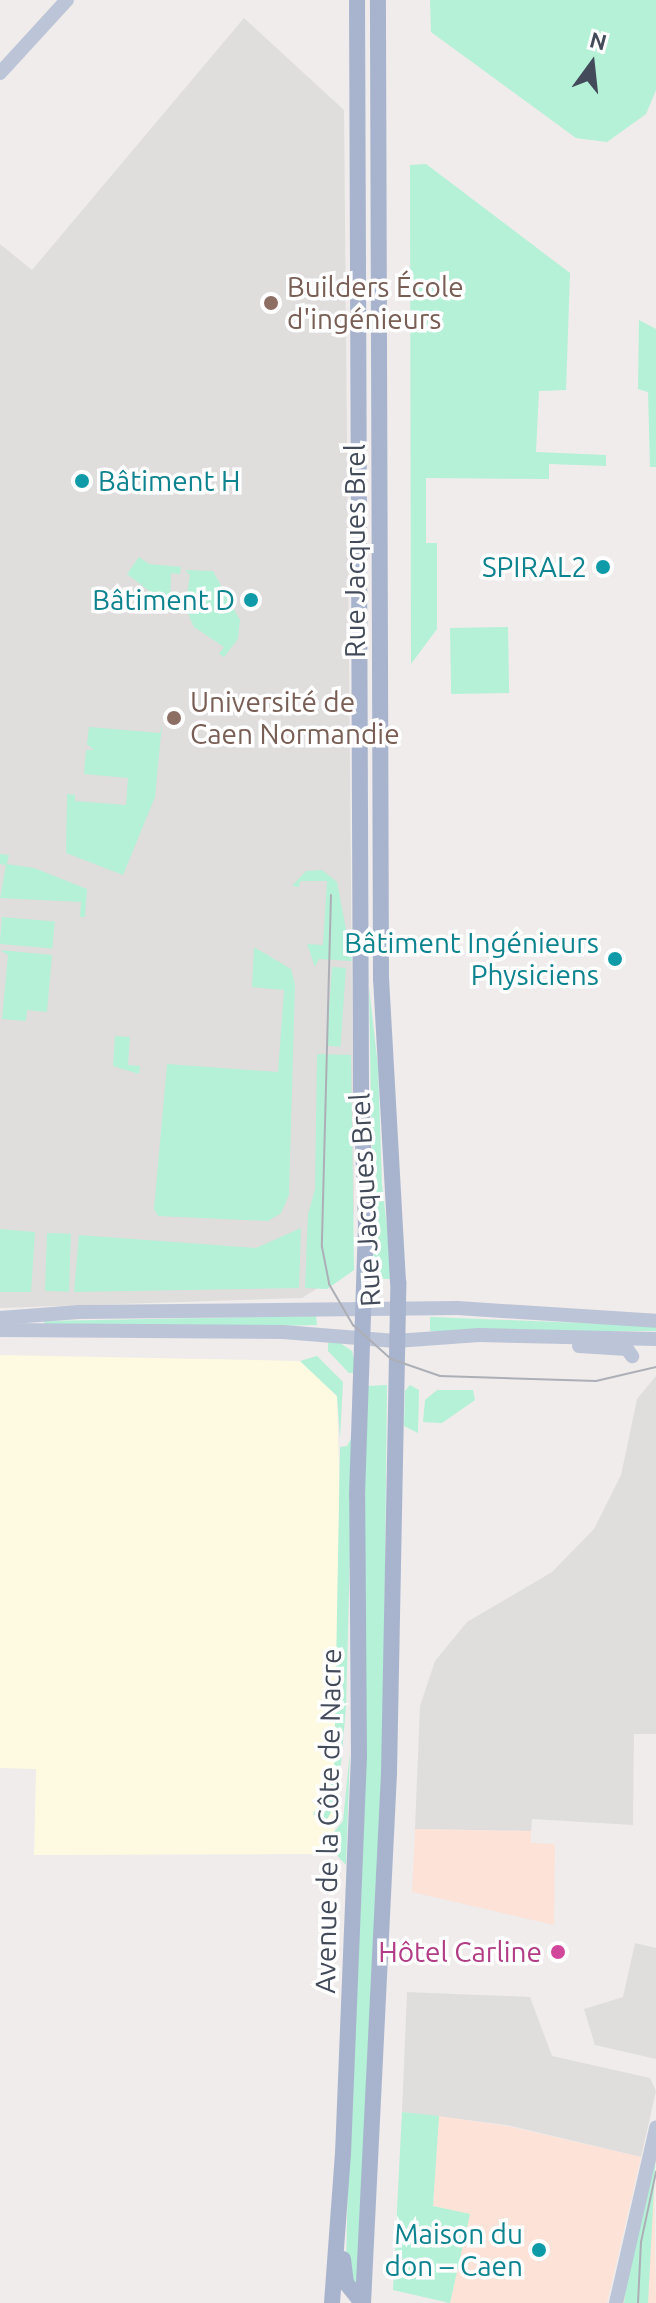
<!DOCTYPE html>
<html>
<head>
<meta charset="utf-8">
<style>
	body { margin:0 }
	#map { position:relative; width:656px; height:2303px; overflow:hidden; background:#efeceb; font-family:Ubuntu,sans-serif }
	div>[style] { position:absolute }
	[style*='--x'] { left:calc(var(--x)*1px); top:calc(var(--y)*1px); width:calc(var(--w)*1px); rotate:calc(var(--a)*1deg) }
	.commercial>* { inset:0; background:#fdfae1 }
	.education>* { inset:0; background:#e0dddd }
	.medical>* { inset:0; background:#fce2d7 }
	.green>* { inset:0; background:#b4f1d7; transform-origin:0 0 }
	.secondary>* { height:14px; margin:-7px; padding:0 7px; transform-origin:7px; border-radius:7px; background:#bcc4d7 }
	.primary>* { height:16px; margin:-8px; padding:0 8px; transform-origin:8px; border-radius:8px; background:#a8b4ce }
	.tram>* { height:2px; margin:-1px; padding:0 1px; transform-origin:1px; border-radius:1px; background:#adafb7 }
	.dots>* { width:22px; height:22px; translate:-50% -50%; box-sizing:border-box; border:4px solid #fff; border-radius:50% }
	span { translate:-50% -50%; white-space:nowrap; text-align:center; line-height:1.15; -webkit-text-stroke:7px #fff; paint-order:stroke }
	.education-label { font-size:28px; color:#785e54 }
	.left { translate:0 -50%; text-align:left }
	.culture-label { font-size:28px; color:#0d838f }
	.right { translate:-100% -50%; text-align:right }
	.street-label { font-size:28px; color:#434b5a }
	.hotel-label { font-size:28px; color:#b23c85 }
	.north { position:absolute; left:552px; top:24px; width:80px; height:80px; -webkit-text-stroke:6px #fff; paint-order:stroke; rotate:15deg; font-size:22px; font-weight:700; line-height:32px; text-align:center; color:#434b5a }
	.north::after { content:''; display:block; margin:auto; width:28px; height:36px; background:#434b5a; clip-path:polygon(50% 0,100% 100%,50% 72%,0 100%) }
</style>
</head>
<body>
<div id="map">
	<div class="commercial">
		<i style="clip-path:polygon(0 1355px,300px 1361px,337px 1396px,341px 1544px,334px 1854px,34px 1855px,36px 1769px,0 1768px)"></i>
	</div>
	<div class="education">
		<i style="clip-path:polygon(244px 18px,344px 110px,354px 1214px,321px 1286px,302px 1298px,0 1308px,0 244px,32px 270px)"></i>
		<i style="clip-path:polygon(656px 1376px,656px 1734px,634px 1734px,633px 1825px,532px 1819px,531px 1831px,415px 1829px,420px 1706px,435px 1661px,467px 1622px,552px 1572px,594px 1529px,621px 1475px,637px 1399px)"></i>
		<i style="clip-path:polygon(635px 1943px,656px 1948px,656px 2059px,595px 2045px,584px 2009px,623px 1997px)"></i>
		<i style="clip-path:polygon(407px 1992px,530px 1997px,552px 2056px,650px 2078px,656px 2091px,641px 2157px,507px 2125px,402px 2112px)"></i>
	</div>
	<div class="medical">
		<i style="clip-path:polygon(415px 1829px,531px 1831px,531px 1843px,555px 1844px,554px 1925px,412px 1892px)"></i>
		<i style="clip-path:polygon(439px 2116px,507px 2126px,641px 2157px,607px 2303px,450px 2303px,469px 2215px,433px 2206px)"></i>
		<i style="clip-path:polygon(654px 2162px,656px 2303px,623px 2303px)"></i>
	</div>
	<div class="green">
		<i style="clip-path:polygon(430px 0,656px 0,656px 90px,646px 114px,607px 142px,576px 138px,431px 32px)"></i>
		<i style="clip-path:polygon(426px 164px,570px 273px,566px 390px,539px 391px,536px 452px,606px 455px,606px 466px,549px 464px,549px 479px,426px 478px,426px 543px,437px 543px,437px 629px,411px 664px,410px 165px)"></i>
		<i style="clip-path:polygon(639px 320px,656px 329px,656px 467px,650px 467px,648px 392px,638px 389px)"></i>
		<i style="clip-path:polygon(139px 557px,149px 564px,181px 567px,180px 574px,171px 573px,170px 607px,127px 574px)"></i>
		<i style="clip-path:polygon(185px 570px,213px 571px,240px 620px,238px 639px,224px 657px,219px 654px,224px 647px,194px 627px,185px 607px,190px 575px)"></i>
		<i style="left:508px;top:627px;width:66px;height:58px;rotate:89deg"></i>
		<i style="clip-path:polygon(162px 724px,155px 797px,123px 875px,66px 853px,67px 794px,75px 795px,75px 801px,126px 805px,128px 778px,84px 774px,86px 750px,94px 750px,87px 744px,89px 727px,160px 733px)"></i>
		<i style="clip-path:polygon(0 854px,9px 855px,7px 864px,34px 868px,87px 889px,85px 917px,80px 917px,81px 902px,0 898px,6px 865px,0 864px)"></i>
		<i style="clip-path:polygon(322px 870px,337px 882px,352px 961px,319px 959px,315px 967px,307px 944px,323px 945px,327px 881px,300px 881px,299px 887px,292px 886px,306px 871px)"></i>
		<i style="left:2px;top:917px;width:53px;height:27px;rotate:5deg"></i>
		<i style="clip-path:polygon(254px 947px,291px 969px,295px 985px,289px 1195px,281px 1213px,268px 1221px,158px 1216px,154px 1209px,167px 1064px,278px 1072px,284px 990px,252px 987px)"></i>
		<i style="clip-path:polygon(0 950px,52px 955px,47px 1012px,27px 1010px,26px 1021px,2px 1019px,8px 955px)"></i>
		<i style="left:332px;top:967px;width:14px;height:79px;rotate:4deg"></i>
		<i style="clip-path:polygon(369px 987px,378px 1067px,382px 1184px,393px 1279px,374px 1279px)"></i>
		<i style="clip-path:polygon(115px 1036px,130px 1037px,128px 1065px,140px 1066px,139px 1074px,113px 1066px)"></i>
		<i style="clip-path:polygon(317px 1054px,351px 1055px,354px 1270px,327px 1289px,305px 1288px,308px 1214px,315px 1189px)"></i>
		<i style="clip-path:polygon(301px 1228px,299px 1288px,74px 1292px,79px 1235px,256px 1248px)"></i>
		<i style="clip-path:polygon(0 1229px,35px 1232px,31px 1292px,0 1292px)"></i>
		<i style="left:47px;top:1233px;width:24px;height:58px;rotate:2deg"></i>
		<i style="clip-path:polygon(316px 1316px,317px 1325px,161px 1329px,45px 1326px,44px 1321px)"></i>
		<i style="clip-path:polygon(430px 1317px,656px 1326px,656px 1331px,430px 1331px)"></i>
		<i style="clip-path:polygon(328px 1343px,340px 1343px,352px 1351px,357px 1373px,349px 1373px,328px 1351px)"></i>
		<i style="clip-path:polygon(317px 1356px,343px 1382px,340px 1439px,337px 1396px,300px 1361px)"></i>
		<i style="clip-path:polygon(387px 1385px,383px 1749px,359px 2284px,349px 2283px,346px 2269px,363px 1497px,368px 1386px)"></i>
		<i style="clip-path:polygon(410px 1385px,419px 1390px,418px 1433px,404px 1426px,405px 1391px)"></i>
		<i style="clip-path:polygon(437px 1390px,473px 1390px,475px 1400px,442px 1423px,423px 1422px,425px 1400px)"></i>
		<i style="clip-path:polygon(353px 1435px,346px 1707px,338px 1798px,325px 1824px,313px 1814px,334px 1779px,340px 1447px,347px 1446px)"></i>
		<i style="clip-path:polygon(350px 1751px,346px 1865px,334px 1852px,334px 1832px,343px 1821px)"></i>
		<i style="clip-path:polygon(402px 2112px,439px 2116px,433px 2206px,470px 2214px,450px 2303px,393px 2290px)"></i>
		<i style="clip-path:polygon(656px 2149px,648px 2303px,624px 2303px,626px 2288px)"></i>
	</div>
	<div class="secondary">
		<i style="--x:0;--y:73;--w:99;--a:-47.5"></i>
		<i style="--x:0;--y:1318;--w:79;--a:-4.3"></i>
		<i style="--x:79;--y:1312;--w:378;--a:-0.6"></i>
		<i style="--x:457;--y:1308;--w:199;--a:3.7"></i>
		<i style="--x:0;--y:1330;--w:283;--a:0.4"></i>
		<i style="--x:283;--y:1332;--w:113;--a:4.6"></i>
		<i style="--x:396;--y:1341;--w:83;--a:-4.1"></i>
		<i style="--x:479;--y:1335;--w:177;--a:1.3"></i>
		<i style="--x:579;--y:1346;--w:48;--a:3.6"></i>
		<i style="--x:627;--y:1349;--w:9;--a:54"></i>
		<i style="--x:616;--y:2303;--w:180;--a:-77.1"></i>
	</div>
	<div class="primary">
		<i style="--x:343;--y:2259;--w:24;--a:83"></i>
		<i style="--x:346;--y:2283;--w:26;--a:51"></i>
		<i style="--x:332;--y:2303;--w:149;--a:-85.8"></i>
		<i style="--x:343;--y:2154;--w:398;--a:-87.7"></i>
		<i style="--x:359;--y:1756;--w:260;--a:-90.4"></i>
		<i style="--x:357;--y:1496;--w:271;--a:-88.1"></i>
		<i style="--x:366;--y:1225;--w:137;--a:-92.1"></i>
		<i style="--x:361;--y:1088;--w:1088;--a:-90.21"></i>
		<i style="--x:363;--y:2303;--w:531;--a:-87.19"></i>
		<i style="--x:389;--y:1773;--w:491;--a:-88.9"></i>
		<i style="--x:398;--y:1282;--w:303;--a:-93.2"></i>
		<i style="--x:381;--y:979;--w:979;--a:-90.18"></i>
	</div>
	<div class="tram">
		<i style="--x:331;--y:895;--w:352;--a:91.5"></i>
		<i style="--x:322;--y:1247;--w:38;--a:79"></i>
		<i style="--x:329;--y:1284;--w:48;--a:59.7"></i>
		<i style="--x:353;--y:1325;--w:51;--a:41.8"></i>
		<i style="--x:391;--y:1359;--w:52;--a:19.1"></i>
		<i style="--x:440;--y:1376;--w:156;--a:1.8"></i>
		<i style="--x:596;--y:1381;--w:62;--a:-13.1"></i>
		<i style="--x:638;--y:2303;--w:61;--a:-87.2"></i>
		<i style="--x:641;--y:2242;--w:72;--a:-77.9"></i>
	</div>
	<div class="dots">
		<i style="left:271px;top:303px;background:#8d6e63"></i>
		<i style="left:82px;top:481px;background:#0f9aa8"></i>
		<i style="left:603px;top:567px;background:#0f9aa8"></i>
		<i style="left:251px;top:600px;background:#0f9aa8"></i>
		<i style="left:174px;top:718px;background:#8d6e63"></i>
		<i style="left:615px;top:959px;background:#0f9aa8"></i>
		<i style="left:558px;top:1952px;background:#d1479c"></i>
		<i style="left:539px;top:2250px;background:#0f9aa8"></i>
	</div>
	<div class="education-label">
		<span class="left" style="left:287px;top:303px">Builders École<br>d'ingénieurs</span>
		<span class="left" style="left:190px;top:718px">Université de<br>Caen Normandie</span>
	</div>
	<div class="culture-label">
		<span class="left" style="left:98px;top:481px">Bâtiment H</span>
		<span class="right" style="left:587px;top:567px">SPIRAL2</span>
		<span class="right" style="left:235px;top:600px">Bâtiment D</span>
		<span class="right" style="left:599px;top:959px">Bâtiment Ingénieurs<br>Physiciens</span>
		<span class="right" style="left:523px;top:2250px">Maison du<br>don – Caen</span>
	</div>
	<div class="street-label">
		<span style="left:355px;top:551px;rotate:-90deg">Rue Jacques Brel</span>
		<span style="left:365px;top:1200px;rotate:-93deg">Rue Jacques Brel</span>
		<span style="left:328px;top:1821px;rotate:-89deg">Avenue de la Côte de Nacre</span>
	</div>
	<div class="hotel-label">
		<span class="right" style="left:542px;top:1952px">Hôtel Carline</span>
	</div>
	<div class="north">N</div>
</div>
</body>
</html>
